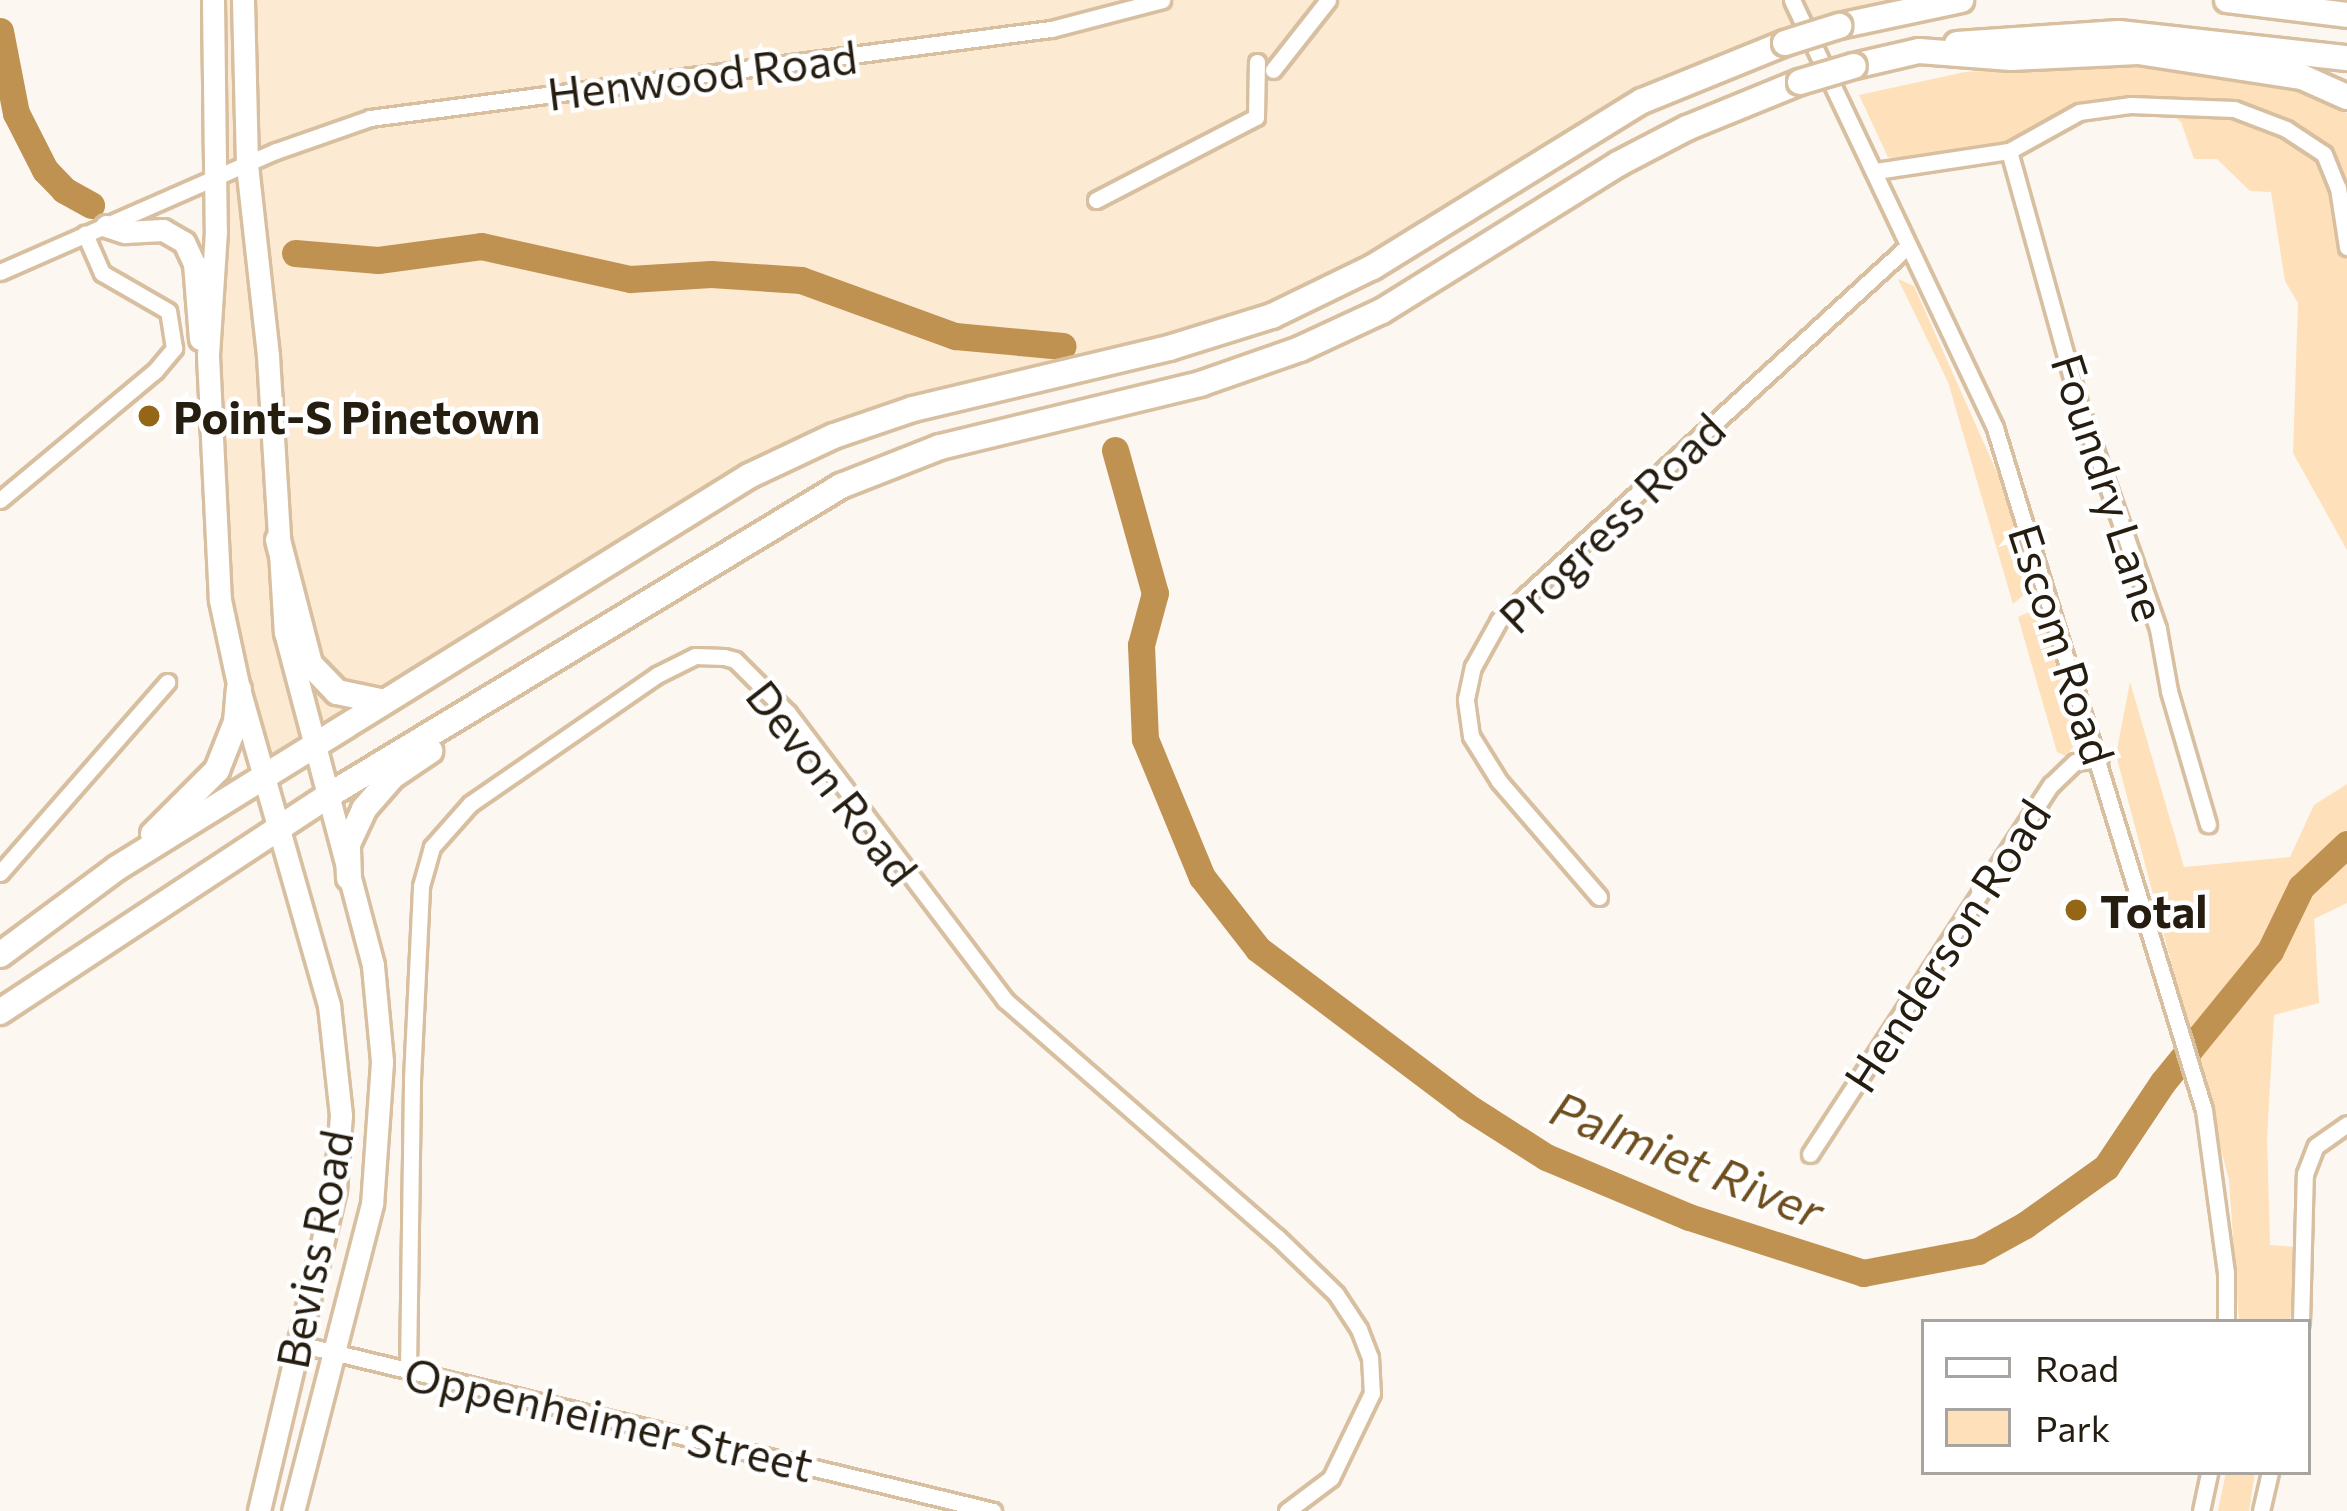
<!DOCTYPE html>
<html>
<head>
<meta charset="utf-8">
<style>
	body { margin:0 }
	#map { position:relative; width:2347px; height:1511px; overflow:hidden; background:#fcf7f1; font-family:Commissioner,sans-serif }
	div>[style] { position:absolute }
	[style*='--x'] { left:calc(var(--x)*1px); top:calc(var(--y)*1px); width:calc(var(--w)*1px); rotate:calc(var(--a)*1deg) }
	.built>* { inset:0; background:#fcead3 }
	.green>* { inset:0; background:#fee0ba }
	.river>* { height:27px; margin:-13.5px; padding:0 13.5px; transform-origin:13.5px; border-radius:13.5px; background:#c09251 }
	.roads { filter:drop-shadow(3px 0 #d7bfa0) drop-shadow(-3px 0 #d7bfa0) drop-shadow(0 3px #d7bfa0) drop-shadow(0 -3px #d7bfa0) }
	.minor>* { height:15px; margin:-7.5px; padding:0 7.5px; transform-origin:7.5px; border-radius:7.5px; background:#fff }
	.major>* { height:21px; margin:-10.5px; padding:0 10.5px; transform-origin:10.5px; border-radius:10.5px; background:#fff }
	.highway>* { height:24px; margin:-12px; padding:0 12px; transform-origin:12px; border-radius:12px; background:#fff }
	.bridges { filter:drop-shadow(3px 0 #d7bfa0) drop-shadow(-3px 0 #d7bfa0) drop-shadow(0 3px #d7bfa0) drop-shadow(0 -3px #d7bfa0) }
	.highway-bridge>* { height:24px; margin:-12px; padding:0 12px; transform-origin:12px; border-radius:12px; background:#fff }
	.dots>* { width:33px; height:33px; translate:-50% -50%; box-sizing:border-box; border:6px solid #fff; border-radius:50% }
	span { translate:-50% -50%; white-space:nowrap; text-align:center; line-height:1.15; -webkit-text-stroke:9px #fff; paint-order:stroke }
	.street-label { font-size:45px; color:#261d11 }
	.poi-label { font-size:45px; color:#261d11; font-weight:700 }
	.left { translate:0 -50%; text-align:left }
	.water-label { font-size:48px; color:#6e4e1d; font-style:italic }
	.legend { position:absolute; left:1921px; top:1319px; width:390px; height:156px; box-sizing:border-box; background:#fff; border:3px solid #a8a5a0; margin:0; padding:15px 21px; list-style:none; font-size:36px; color:#261d11 }
	.legend li { display:flex; align-items:center; gap:24px; height:60px }
	.legend b { width:60px; border:3px solid #a8a5a0 }
</style>
</head>
<body>
<div id="map">
	<div class="built">
		<i style="clip-path:polygon(214px 0,1955px 0,1709px 68px,1323px 292px,793px 452px,265px 777px,221px 600px)"></i>
	</div>
	<div class="green">
		<i style="clip-path:polygon(2108px 65px,2235px 77px,2303px 93px,2347px 113px,2347px 550px,2293px 453px,2298px 303px,2285px 281px,2271px 192px,2250px 191px,2217px 159px,2194px 159px,2181px 122px,2157px 104px,2079px 112px,2025px 142px,1932px 164px,1888px 157px,1859px 95px,1965px 72px)"></i>
		<i style="clip-path:polygon(1898px 279px,1914px 286px,1999px 477px,2033px 587px,2013px 604px,1948px 382px)"></i>
		<i style="clip-path:polygon(2032px 611px,2041px 615px,2078px 740px,2066px 756px,2057px 752px,2018px 617px)"></i>
		<i style="clip-path:polygon(2130px 682px,2184px 867px,2290px 857px,2314px 805px,2347px 784px,2347px 903px,2314px 919px,2319px 1003px,2274px 1015px,2267px 1138px,2270px 1245px,2296px 1247px,2290px 1322px,2239px 1322px,2229px 1180px,2116px 755px)"></i>
		<i style="clip-path:polygon(2226px 1472px,2255px 1472px,2249px 1511px,2218px 1511px)"></i>
	</div>
	<div class="river">
		<i style="--x:0;--y:31;--w:84;--a:79"></i>
		<i style="--x:16;--y:113;--w:64;--a:63"></i>
		<i style="--x:45;--y:170;--w:28;--a:46"></i>
		<i style="--x:64;--y:190;--w:31;--a:29"></i>
		<i style="--x:295;--y:253;--w:83;--a:4.8"></i>
		<i style="--x:378;--y:260;--w:104;--a:-7.7"></i>
		<i style="--x:481;--y:246;--w:153;--a:12.5"></i>
		<i style="--x:630;--y:279;--w:81;--a:-3.5"></i>
		<i style="--x:711;--y:274;--w:90;--a:3.8"></i>
		<i style="--x:801;--y:280;--w:164;--a:20"></i>
		<i style="--x:955;--y:336;--w:108;--a:5.3"></i>
		<i style="--x:1115;--y:450;--w:148;--a:74.4"></i>
		<i style="--x:1155;--y:593;--w:54;--a:105.1"></i>
		<i style="--x:1141;--y:645;--w:94;--a:87.6"></i>
		<i style="--x:1145;--y:739;--w:149;--a:67.6"></i>
		<i style="--x:1202;--y:877;--w:91;--a:52.1"></i>
		<i style="--x:1258;--y:949;--w:261;--a:37"></i>
		<i style="--x:1466;--y:1106;--w:95;--a:32.5"></i>
		<i style="--x:1546;--y:1157;--w:155;--a:22.8"></i>
		<i style="--x:1689;--y:1217;--w:183;--a:17.8"></i>
		<i style="--x:1863;--y:1273;--w:117;--a:-10.8"></i>
		<i style="--x:1978;--y:1251;--w:54;--a:-29"></i>
		<i style="--x:2025;--y:1225;--w:100;--a:-35.6"></i>
		<i style="--x:2106;--y:1167;--w:102;--a:-56.2"></i>
		<i style="--x:2163;--y:1082;--w:169;--a:-50.8"></i>
		<i style="--x:2270;--y:951;--w:71;--a:-64.2"></i>
		<i style="--x:2301;--y:887;--w:63;--a:-43.1"></i>
	</div>
	<div class="roads">
		<div class="minor">
			<i style="--x:1792;--y:0;--w:474;--a:64.6"></i>
			<i style="--x:1995;--y:428;--w:713;--a:72.96"></i>
			<i style="--x:2204;--y:1110;--w:164;--a:82.3"></i>
			<i style="--x:2226;--y:1273;--w:49;--a:90"></i>
			<i style="--x:1273;--y:70;--w:89;--a:-51.8"></i>
			<i style="--x:2009;--y:151;--w:269;--a:74.5"></i>
			<i style="--x:2081;--y:410;--w:232;--a:70.6"></i>
			<i style="--x:2158;--y:629;--w:63;--a:79.9"></i>
			<i style="--x:2169;--y:691;--w:139;--a:73.7"></i>
			<i style="--x:1876;--y:171;--w:134;--a:-8.6"></i>
			<i style="--x:2009;--y:151;--w:80;--a:-29.1"></i>
			<i style="--x:2079;--y:112;--w:51;--a:-7.8"></i>
			<i style="--x:2130;--y:105;--w:104;--a:2.2"></i>
			<i style="--x:2234;--y:109;--w:56;--a:21"></i>
			<i style="--x:2286;--y:129;--w:45;--a:33.3"></i>
			<i style="--x:2324;--y:154;--w:37;--a:68"></i>
			<i style="--x:2338;--y:188;--w:60;--a:81.3"></i>
			<i style="--x:1096;--y:200;--w:180;--a:-27.4"></i>
			<i style="--x:1256;--y:117;--w:55;--a:-89"></i>
			<i style="--x:0;--y:272;--w:301;--a:-23.7"></i>
			<i style="--x:276;--y:151;--w:100;--a:-19.3"></i>
			<i style="--x:370;--y:118;--w:687;--a:-7.45"></i>
			<i style="--x:1051;--y:29;--w:115;--a:-14.6"></i>
			<i style="--x:0;--y:500;--w:202;--a:-39.8"></i>
			<i style="--x:155;--y:371;--w:30;--a:-50"></i>
			<i style="--x:174;--y:348;--w:37;--a:-99"></i>
			<i style="--x:168;--y:311;--w:76;--a:-150.1"></i>
			<i style="--x:102;--y:273;--w:43;--a:-113.6"></i>
			<i style="--x:0;--y:873;--w:254;--a:-48.8"></i>
			<i style="--x:1599;--y:897;--w:153;--a:-130.8"></i>
			<i style="--x:1499;--y:781;--w:53;--a:-121.9"></i>
			<i style="--x:1471;--y:736;--w:37;--a:-98"></i>
			<i style="--x:1466;--y:699;--w:33;--a:-78"></i>
			<i style="--x:1473;--y:667;--w:54;--a:-61"></i>
			<i style="--x:1499;--y:620;--w:554;--a:-42.44"></i>
			<i style="--x:1810;--y:1154;--w:441;--a:-56.9"></i>
			<i style="--x:2051;--y:785;--w:33;--a:-44"></i>
			<i style="--x:2075;--y:762;--w:25;--a:-7"></i>
			<i style="--x:2301;--y:1322;--w:148;--a:-88.5"></i>
			<i style="--x:2305;--y:1174;--w:30;--a:-69"></i>
			<i style="--x:2316;--y:1146;--w:38;--a:-35"></i>
			<i style="--x:295;--y:1343;--w:718;--a:13.53"></i>
			<i style="--x:408;--y:1370;--w:291;--a:-89.2"></i>
			<i style="--x:412;--y:1079;--w:193;--a:-87.3"></i>
			<i style="--x:421;--y:886;--w:41;--a:-74.2"></i>
			<i style="--x:432;--y:847;--w:57;--a:-48.5"></i>
			<i style="--x:470;--y:804;--w:227;--a:-34.6"></i>
			<i style="--x:657;--y:675;--w:42;--a:-26.6"></i>
			<i style="--x:695;--y:656;--w:29;--a:2"></i>
			<i style="--x:724;--y:657;--w:11;--a:15"></i>
			<i style="--x:735;--y:660;--w:75;--a:45"></i>
			<i style="--x:788;--y:713;--w:360;--a:52.9"></i>
			<i style="--x:1005;--y:1000;--w:361;--a:41.1"></i>
			<i style="--x:1277;--y:1237;--w:82;--a:44"></i>
			<i style="--x:1336;--y:1294;--w:42;--a:56.7"></i>
			<i style="--x:1359;--y:1329;--w:30;--a:69"></i>
			<i style="--x:1370;--y:1357;--w:36;--a:87"></i>
			<i style="--x:1372;--y:1393;--w:94;--a:115.8"></i>
			<i style="--x:1331;--y:1478;--w:55;--a:143.1"></i>
			<i style="--x:2201;--y:1511;--w:40;--a:-78"></i>
			<i style="--x:2261;--y:1511;--w:40;--a:-77"></i>
		</div>
		<div class="major">
			<i style="--x:213;--y:0;--w:231;--a:89.3"></i>
			<i style="--x:216;--y:231;--w:125;--a:93.7"></i>
			<i style="--x:208;--y:356;--w:244;--a:87.2"></i>
			<i style="--x:220;--y:600;--w:91;--a:77.9"></i>
			<i style="--x:239;--y:689;--w:329;--a:74.1"></i>
			<i style="--x:329;--y:1005;--w:111;--a:83.8"></i>
			<i style="--x:341;--y:1115;--w:74;--a:94.6"></i>
			<i style="--x:335;--y:1189;--w:331;--a:103.3"></i>
			<i style="--x:243;--y:0;--w:165;--a:88.6"></i>
			<i style="--x:247;--y:165;--w:192;--a:83.7"></i>
			<i style="--x:268;--y:356;--w:277;--a:86.5"></i>
			<i style="--x:285;--y:632;--w:345;--a:75.2"></i>
			<i style="--x:373;--y:966;--w:96;--a:84.6"></i>
			<i style="--x:382;--y:1062;--w:142;--a:94"></i>
			<i style="--x:372;--y:1204;--w:317;--a:104.4"></i>
			<i style="--x:106;--y:226;--w:20;--a:18"></i>
			<i style="--x:125;--y:232;--w:38;--a:-3"></i>
			<i style="--x:163;--y:230;--w:24;--a:30"></i>
			<i style="--x:184;--y:242;--w:23;--a:65"></i>
			<i style="--x:194;--y:263;--w:76;--a:85.5"></i>
		</div>
		<div class="highway">
			<i style="--x:2227;--y:0;--w:121;--a:7.1"></i>
			<i style="--x:1839;--y:26;--w:125;--a:-12"></i>
			<i style="--x:1957;--y:44;--w:162;--a:-3.9"></i>
			<i style="--x:2119;--y:33;--w:229;--a:6.3"></i>
			<i style="--x:1854;--y:66;--w:67;--a:-13"></i>
			<i style="--x:1919;--y:51;--w:92;--a:4.4"></i>
			<i style="--x:2011;--y:58;--w:127;--a:-2.7"></i>
			<i style="--x:2138;--y:52;--w:166;--a:8.7"></i>
			<i style="--x:2302;--y:77;--w:49;--a:24"></i>
			<i style="--x:278;--y:540;--w:128;--a:75.5"></i>
			<i style="--x:310;--y:664;--w:39;--a:46"></i>
			<i style="--x:337;--y:692;--w:44;--a:11.8"></i>
			<i style="--x:153;--y:834;--w:91;--a:-45"></i>
			<i style="--x:217;--y:770;--w:52;--a:-68.4"></i>
			<i style="--x:236;--y:722;--w:33;--a:-85"></i>
			<i style="--x:349;--y:878;--w:34;--a:-92"></i>
			<i style="--x:348;--y:844;--w:38;--a:-65"></i>
			<i style="--x:364;--y:809;--w:44;--a:-48.7"></i>
			<i style="--x:393;--y:776;--w:45;--a:-34"></i>
			<i style="--x:0;--y:955;--w:146;--a:-36.6"></i>
			<i style="--x:117;--y:868;--w:744;--a:-31.81"></i>
			<i style="--x:749;--y:476;--w:94;--a:-25.2"></i>
			<i style="--x:834;--y:436;--w:83;--a:-18.9"></i>
			<i style="--x:913;--y:409;--w:263;--a:-13.4"></i>
			<i style="--x:1169;--y:348;--w:108;--a:-17.3"></i>
			<i style="--x:1272;--y:316;--w:112;--a:-25.9"></i>
			<i style="--x:1373;--y:267;--w:316;--a:-31.7"></i>
			<i style="--x:1642;--y:101;--w:154;--a:-22.1"></i>
			<i style="--x:0;--y:1012;--w:391;--a:-33.4"></i>
			<i style="--x:326;--y:797;--w:602;--a:-31.13"></i>
			<i style="--x:841;--y:486;--w:106;--a:-21.5"></i>
			<i style="--x:940;--y:447;--w:268;--a:-13.6"></i>
			<i style="--x:1200;--y:384;--w:106;--a:-19.3"></i>
			<i style="--x:1300;--y:349;--w:90;--a:-24.9"></i>
			<i style="--x:1382;--y:311;--w:278;--a:-31.9"></i>
			<i style="--x:1618;--y:164;--w:78;--a:-27.6"></i>
			<i style="--x:1687;--y:128;--w:122;--a:-22.2"></i>
		</div>
	</div>
	<div class="bridges">
		<div class="highway-bridge">
			<i style="--x:1785;--y:43;--w:57;--a:-17.5"></i>
			<i style="--x:1800;--y:82;--w:56;--a:-16.5"></i>
		</div>
	</div>
	<div class="dots">
		<i style="left:149px;top:416px;background:#956616"></i>
		<i style="left:2076px;top:910px;background:#956616"></i>
	</div>
	<div class="street-label">
		<span style="left:702px;top:74px;rotate:-7deg">Henwood Road</span>
		<span style="left:2110px;top:487px;rotate:72deg">Foundry Lane</span>
		<span style="left:1611px;top:522px;rotate:-44deg">Progress Road</span>
		<span style="left:2063px;top:644px;rotate:72deg">Escom Road</span>
		<span style="left:833px;top:782px;rotate:52deg">Devon Road</span>
		<span style="left:1946px;top:945px;rotate:-57deg">Henderson Road</span>
		<span style="left:313px;top:1249px;rotate:-79deg">Beviss Road</span>
		<span style="left:609px;top:1418px;rotate:13deg">Oppenheimer Street</span>
	</div>
	<div class="poi-label">
		<span class="left" style="left:173px;top:416px">Point-S Pinetown</span>
		<span class="left" style="left:2100px;top:910px">Total</span>
	</div>
	<div class="water-label">
		<span style="left:1688px;top:1158px;rotate:22deg">Palmiet River</span>
	</div>
	<ul class="legend">
	<li><b style="height:15px;background:#fff"></b>Road</li>
	<li><b style="height:33px;background:#fee0ba"></b>Park</li>
	</ul>
</div>
</body>
</html>
